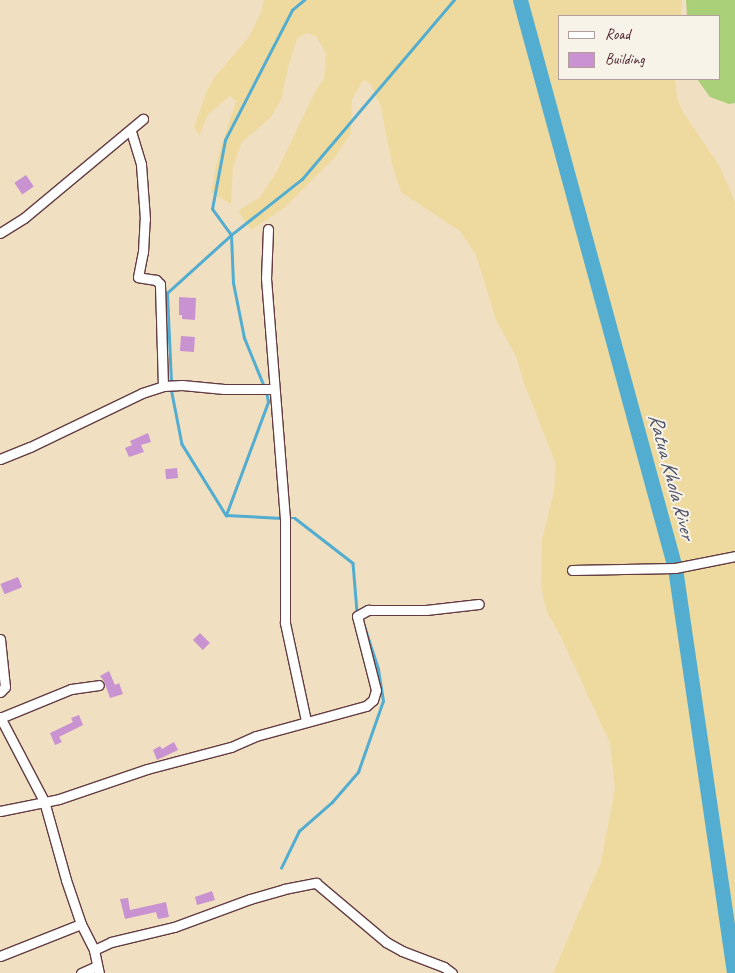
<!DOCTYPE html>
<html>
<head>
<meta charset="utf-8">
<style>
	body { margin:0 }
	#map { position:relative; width:735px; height:973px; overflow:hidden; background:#f0e0c1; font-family:Caveat,sans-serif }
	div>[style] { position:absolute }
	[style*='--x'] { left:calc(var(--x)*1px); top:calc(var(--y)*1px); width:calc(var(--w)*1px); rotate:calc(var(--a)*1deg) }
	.green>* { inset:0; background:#a9cf79 }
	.sand>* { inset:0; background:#eeda9e }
	.stream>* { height:2.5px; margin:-1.25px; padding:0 1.25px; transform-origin:1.25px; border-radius:1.25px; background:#52add0 }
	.river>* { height:15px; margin:-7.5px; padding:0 7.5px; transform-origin:7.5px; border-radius:7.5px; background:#52add0 }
	.building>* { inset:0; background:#c992d0; transform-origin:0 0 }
	.roads { filter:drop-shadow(1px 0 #633c42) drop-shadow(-1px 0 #633c42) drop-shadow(0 1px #633c42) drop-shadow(0 -1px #633c42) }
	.minor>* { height:9px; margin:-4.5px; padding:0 4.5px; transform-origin:4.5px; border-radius:4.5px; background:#fff }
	span { translate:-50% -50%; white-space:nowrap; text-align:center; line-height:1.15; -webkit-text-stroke:4px #f7f3e8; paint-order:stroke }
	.water-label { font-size:21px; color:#4d5165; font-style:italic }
	.legend { position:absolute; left:558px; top:15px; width:162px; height:65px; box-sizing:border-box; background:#f7f3e8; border:1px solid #b29e9c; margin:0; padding:6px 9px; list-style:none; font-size:15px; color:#4a1f2b }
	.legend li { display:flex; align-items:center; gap:10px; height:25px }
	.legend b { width:25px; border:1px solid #b29e9c }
</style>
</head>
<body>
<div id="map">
	<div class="green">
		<i style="clip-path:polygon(686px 0,735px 0,735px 103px,729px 104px,710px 97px,697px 79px,719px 79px,719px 16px,687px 16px)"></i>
	</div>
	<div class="sand">
		<i style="clip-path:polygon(264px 0,682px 0,681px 16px,559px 16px,559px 79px,675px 79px,677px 98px,683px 112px,719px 165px,735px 202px,735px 973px,553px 973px,601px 862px,615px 789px,610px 743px,560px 635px,548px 614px,544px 601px,541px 583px,542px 539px,554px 492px,556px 464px,524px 383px,516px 356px,496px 320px,476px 255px,460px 231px,401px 192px,392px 164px,381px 107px,371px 85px,364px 79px,352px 99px,351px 133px,336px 156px,284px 208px,251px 230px,238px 211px,259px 198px,277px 171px,316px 90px,324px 79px,326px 54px,316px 36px,306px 33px,297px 39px,289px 64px,281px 100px,270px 118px,242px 142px,233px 166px,231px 204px,211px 193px,218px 157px,236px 101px,230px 96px,208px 114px,199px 136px,194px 127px,207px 91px,214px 78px,249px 37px,260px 15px)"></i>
	</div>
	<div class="stream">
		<i style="--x:171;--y:382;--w:89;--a:-92.6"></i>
		<i style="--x:167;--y:293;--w:86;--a:-42.2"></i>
		<i style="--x:231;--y:235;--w:90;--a:-38.3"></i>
		<i style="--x:302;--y:179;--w:235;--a:-49.7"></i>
		<i style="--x:264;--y:387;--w:53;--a:-112.2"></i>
		<i style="--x:244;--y:338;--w:56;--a:-101.3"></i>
		<i style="--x:233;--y:283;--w:48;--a:-92.4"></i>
		<i style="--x:231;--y:235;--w:32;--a:-126"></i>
		<i style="--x:212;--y:209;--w:70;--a:-79.3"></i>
		<i style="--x:225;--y:140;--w:146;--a:-62.7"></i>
		<i style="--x:292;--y:10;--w:16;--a:-40"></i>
		<i style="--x:171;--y:388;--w:57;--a:78.9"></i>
		<i style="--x:182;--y:444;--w:84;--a:58.2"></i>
		<i style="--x:226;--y:515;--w:56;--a:3.1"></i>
		<i style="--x:226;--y:515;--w:121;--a:-69.6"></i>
		<i style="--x:268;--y:402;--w:10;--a:-101"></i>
		<i style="--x:288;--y:518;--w:7;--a:0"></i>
		<i style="--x:295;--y:518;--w:73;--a:37.8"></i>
		<i style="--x:353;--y:563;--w:49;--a:85.3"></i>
		<i style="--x:281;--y:868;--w:41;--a:-64.1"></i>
		<i style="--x:299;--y:831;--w:44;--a:-41.3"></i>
		<i style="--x:332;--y:802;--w:40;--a:-49"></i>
		<i style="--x:358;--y:772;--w:75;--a:-70.6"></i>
		<i style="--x:383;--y:701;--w:32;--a:-99"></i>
		<i style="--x:378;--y:669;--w:48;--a:-108.1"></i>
	</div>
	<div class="river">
		<i style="--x:520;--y:0;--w:589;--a:74.74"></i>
		<i style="--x:675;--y:568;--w:409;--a:81.7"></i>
	</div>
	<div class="building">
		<i style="left:26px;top:175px;width:14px;height:14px;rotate:56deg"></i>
		<i style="clip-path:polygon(179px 297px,196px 298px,195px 320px,182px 319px,182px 315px,179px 315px)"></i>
		<i style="left:181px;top:336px;width:14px;height:15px;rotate:4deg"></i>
		<i style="clip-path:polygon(148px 433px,151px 442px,141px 445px,144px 452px,129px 457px,125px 448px,132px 445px,130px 441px)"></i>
		<i style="left:177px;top:468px;width:10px;height:12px;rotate:84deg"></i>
		<i style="left:18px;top:577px;width:11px;height:19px;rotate:68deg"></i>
		<i style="left:200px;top:633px;width:14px;height:10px;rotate:45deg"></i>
		<i style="clip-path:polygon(109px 671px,115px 685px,119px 683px,123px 694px,110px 698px,104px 681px,100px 676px)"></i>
		<i style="clip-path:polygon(79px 715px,83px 725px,59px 737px,62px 742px,55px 745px,50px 733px,73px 722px,71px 718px)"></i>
		<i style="clip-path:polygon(174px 742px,178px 750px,157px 760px,153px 750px,160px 746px,162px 749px)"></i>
		<i style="clip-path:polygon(212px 891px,215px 900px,197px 905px,195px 897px)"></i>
		<i style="clip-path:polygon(128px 898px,130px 910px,166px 902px,169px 917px,158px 919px,156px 912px,125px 919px,120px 899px)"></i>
	</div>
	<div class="roads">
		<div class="minor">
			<i style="--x:268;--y:229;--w:49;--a:92.3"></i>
			<i style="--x:266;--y:278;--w:241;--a:85.5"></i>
			<i style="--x:285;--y:518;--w:105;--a:90"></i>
			<i style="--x:285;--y:623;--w:100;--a:77.9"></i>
			<i style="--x:0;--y:233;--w:28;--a:-32"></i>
			<i style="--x:24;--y:218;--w:155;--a:-39.8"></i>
			<i style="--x:163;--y:386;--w:19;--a:-3"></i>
			<i style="--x:182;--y:385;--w:42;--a:5.4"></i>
			<i style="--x:224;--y:389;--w:50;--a:0"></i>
			<i style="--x:0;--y:459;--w:32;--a:-22"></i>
			<i style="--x:30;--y:447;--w:124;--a:-25.7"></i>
			<i style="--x:142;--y:393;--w:22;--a:-18"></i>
			<i style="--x:163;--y:386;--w:102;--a:-91.7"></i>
			<i style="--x:160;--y:284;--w:6;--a:-135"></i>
			<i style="--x:156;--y:280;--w:18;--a:-171"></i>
			<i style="--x:138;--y:277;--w:25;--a:-79"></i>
			<i style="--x:143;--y:252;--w:33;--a:-87"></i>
			<i style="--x:145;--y:219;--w:55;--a:-94.2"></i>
			<i style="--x:141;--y:164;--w:34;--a:-107"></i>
			<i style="--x:572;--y:570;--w:103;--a:-1.1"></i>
			<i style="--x:675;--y:568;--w:61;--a:-11.3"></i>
			<i style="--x:0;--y:639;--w:48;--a:84.1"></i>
			<i style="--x:5;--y:687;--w:7;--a:135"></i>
			<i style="--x:0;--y:717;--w:95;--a:62.4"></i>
			<i style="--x:44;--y:801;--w:82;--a:74.4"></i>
			<i style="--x:66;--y:880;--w:46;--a:71.2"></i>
			<i style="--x:81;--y:924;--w:29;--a:63"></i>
			<i style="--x:94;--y:950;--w:24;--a:78"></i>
			<i style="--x:0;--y:718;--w:77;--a:-22.2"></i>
			<i style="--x:71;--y:689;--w:28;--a:-8"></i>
			<i style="--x:0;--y:811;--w:60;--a:-11.5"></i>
			<i style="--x:59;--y:799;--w:93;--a:-18.8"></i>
			<i style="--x:147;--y:769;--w:87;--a:-14.7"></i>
			<i style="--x:231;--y:747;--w:27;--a:-24"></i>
			<i style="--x:256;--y:736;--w:114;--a:-15.3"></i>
			<i style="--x:366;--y:706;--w:9;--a:-41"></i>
			<i style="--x:373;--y:700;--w:10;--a:-73"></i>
			<i style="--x:376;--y:690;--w:76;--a:-104.4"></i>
			<i style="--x:357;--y:616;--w:13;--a:-29"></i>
			<i style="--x:368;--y:610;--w:58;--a:0"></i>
			<i style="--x:426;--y:610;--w:53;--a:-6.5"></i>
			<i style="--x:94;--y:950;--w:19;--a:-25"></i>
			<i style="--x:111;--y:942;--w:65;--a:-13.4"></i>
			<i style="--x:174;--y:927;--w:81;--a:-20.2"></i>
			<i style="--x:250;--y:899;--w:35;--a:-16"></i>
			<i style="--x:284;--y:889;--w:33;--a:-11"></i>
			<i style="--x:316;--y:883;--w:92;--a:40.1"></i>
			<i style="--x:386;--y:942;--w:18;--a:29"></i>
			<i style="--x:402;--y:951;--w:45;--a:20.9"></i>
			<i style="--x:444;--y:967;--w:10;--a:37"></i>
			<i style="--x:0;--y:956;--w:87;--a:-21.6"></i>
			<i style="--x:81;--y:973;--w:17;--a:-24"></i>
		</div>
	</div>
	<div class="water-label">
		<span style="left:672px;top:476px;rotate:75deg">Ratua Khola River</span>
	</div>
	<ul class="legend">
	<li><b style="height:6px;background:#fff"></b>Road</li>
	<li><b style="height:14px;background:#c992d0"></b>Building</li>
	</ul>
</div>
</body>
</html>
